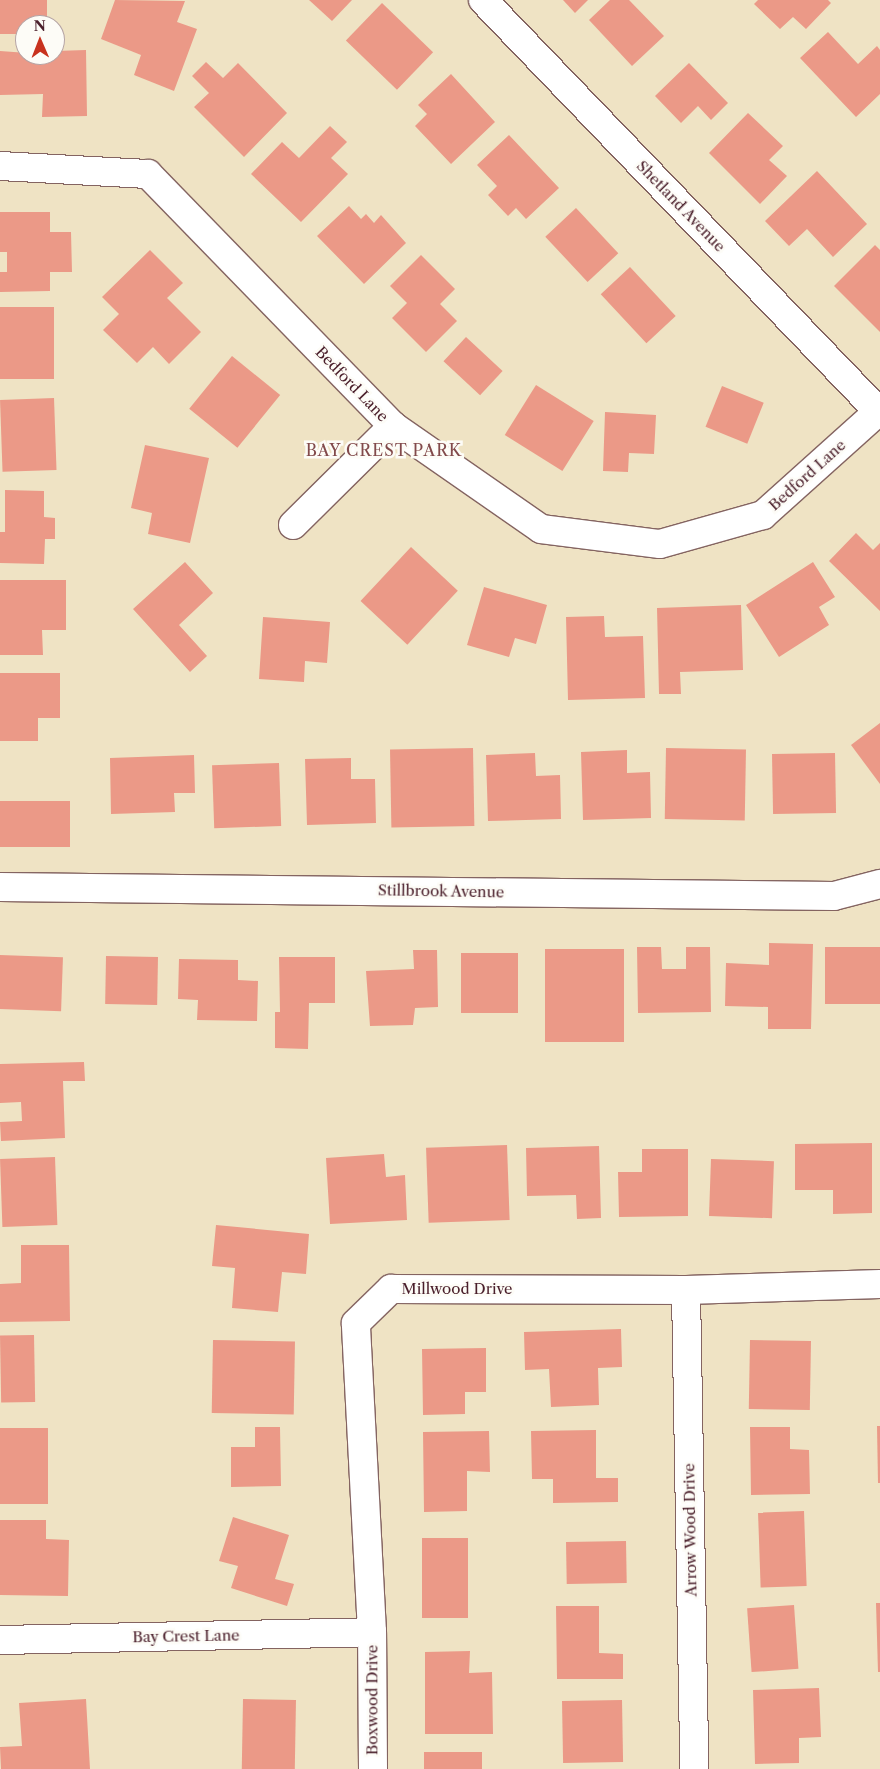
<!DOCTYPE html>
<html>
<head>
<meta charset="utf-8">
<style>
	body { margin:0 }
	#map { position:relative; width:880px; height:1769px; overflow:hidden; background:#efe3c4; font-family:"Libre Caslon Text",serif }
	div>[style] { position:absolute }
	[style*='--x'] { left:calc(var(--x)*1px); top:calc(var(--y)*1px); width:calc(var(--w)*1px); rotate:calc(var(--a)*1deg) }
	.building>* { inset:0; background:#eb9987; transform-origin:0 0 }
	.roads { filter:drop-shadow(1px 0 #846461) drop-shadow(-1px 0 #846461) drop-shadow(0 1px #846461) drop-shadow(0 -1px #846461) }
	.minor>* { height:28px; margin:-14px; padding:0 14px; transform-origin:14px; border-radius:14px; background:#fff }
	span { translate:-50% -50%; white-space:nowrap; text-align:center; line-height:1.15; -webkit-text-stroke:5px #fdfcf7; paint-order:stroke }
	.street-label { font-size:15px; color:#4a1f2b }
	.neighbourhood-label { font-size:16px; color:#824a4b; letter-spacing:1px }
	.north { position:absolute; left:15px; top:15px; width:50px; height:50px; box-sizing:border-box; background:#fdfcf7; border:1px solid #b5a4a5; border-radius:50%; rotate:359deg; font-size:14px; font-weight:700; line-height:20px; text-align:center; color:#4a1f2b }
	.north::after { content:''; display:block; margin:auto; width:18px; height:22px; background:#c8321e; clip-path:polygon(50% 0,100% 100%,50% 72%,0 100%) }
</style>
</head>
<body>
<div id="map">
	<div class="building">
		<i style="clip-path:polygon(0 0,47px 0,47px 25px,25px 25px,25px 34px,0 34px)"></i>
		<i style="clip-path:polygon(115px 0,185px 1px,177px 22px,197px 29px,174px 91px,134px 75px,141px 55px,101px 39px)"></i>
		<i style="clip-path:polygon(309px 0,352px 0,332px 21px)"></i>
		<i style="clip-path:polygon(563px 0,588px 0,575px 13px)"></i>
		<i style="clip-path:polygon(610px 0,629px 0,664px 36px,632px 66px,589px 20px)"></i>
		<i style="clip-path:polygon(758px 0,828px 0,831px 3px,806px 29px,793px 17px,780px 29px,754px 4px)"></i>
		<i style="left:382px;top:3px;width:71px;height:52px;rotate:44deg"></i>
		<i style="clip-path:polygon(828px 32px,858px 64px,877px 46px,880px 50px,880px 94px,856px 117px,800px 58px)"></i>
		<i style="clip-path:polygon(86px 50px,87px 116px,42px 117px,43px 94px,0 95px,0 51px,55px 55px,55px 51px)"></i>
		<i style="clip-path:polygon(206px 62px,223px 78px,238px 63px,287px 113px,244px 157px,194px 107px,209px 93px,192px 76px)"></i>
		<i style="clip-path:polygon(689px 63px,728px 103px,711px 120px,698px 106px,681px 123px,655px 96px)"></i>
		<i style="clip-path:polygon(451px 74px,495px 122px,451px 164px,415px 126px,427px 114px,418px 105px)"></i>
		<i style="clip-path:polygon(748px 113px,783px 146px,769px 160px,787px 176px,760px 204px,709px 153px)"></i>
		<i style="clip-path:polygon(330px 126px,347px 142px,331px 158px,348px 174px,301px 222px,251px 174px,282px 142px,299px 158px)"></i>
		<i style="clip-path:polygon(509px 135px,559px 188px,526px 219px,516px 208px,508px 216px,488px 195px,497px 186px,477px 165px)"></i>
		<i style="clip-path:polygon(817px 171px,867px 224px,833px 257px,807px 229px,789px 246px,765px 221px)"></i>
		<i style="clip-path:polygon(349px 206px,361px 219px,366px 214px,374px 223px,381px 215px,406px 243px,364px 284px,317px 236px)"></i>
		<i style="left:576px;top:208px;width:62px;height:42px;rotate:47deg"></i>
		<i style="clip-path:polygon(0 212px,50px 212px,50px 232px,71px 232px,72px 272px,50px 272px,50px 291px,0 292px,0 272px,7px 272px,7px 252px,0 252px)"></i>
		<i style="clip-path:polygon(875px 245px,880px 250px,880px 332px,834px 286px)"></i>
		<i style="clip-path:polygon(150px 250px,183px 283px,167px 298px,201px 332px,169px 364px,153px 347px,137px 363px,103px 330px,119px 314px,102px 297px)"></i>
		<i style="clip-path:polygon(421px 255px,455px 289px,440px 304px,457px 321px,426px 352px,392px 318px,407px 303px,390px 286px)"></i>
		<i style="left:630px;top:267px;width:67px;height:40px;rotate:47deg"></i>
		<i style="left:0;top:307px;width:54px;height:72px"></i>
		<i style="left:466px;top:337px;width:50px;height:33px;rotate:43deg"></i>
		<i style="left:232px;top:356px;width:62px;height:68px;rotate:39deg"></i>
		<i style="left:536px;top:385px;width:68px;height:59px;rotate:32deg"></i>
		<i style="left:722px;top:386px;width:45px;height:44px;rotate:22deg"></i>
		<i style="left:54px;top:398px;width:72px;height:54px;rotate:88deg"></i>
		<i style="clip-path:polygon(605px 412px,656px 415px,654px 454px,629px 453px,628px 472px,603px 471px)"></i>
		<i style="clip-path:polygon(145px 445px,209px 458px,190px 543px,148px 534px,152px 513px,131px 508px)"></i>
		<i style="clip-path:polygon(5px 490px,44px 491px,44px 517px,55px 518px,55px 539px,45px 539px,44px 564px,0 563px,0 532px,5px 532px)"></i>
		<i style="clip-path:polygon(856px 533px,873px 550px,880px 543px,880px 611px,829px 561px)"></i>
		<i style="left:411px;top:547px;width:64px;height:74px;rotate:43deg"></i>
		<i style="clip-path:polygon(185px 562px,213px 593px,179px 625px,207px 656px,190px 672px,133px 609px)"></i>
		<i style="clip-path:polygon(813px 562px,835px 597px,819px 607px,829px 625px,779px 657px,746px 605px)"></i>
		<i style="clip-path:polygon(0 580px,66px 580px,66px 630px,42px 630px,43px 655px,0 655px)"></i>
		<i style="clip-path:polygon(484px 587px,547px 605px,536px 644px,515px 638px,509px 657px,467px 645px)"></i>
		<i style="clip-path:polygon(741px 605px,743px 670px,680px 672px,681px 694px,659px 694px,657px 608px)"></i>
		<i style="clip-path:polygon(604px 616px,605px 637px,643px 636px,645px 698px,568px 700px,566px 617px)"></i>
		<i style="clip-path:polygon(263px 617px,330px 622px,327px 663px,305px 661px,304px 682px,259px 679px)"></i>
		<i style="clip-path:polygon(0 673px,60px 673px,60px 718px,38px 718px,38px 741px,0 741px)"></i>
		<i style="clip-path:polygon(880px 723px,880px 784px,851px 745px)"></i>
		<i style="left:473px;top:748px;width:78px;height:83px;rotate:89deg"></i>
		<i style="left:666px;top:748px;width:80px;height:71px;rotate:1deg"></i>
		<i style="clip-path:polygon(627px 750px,627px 773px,650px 772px,651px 818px,583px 820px,581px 752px)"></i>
		<i style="clip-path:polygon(535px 753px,536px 776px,560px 775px,561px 819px,488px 821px,486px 755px)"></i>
		<i style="left:835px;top:753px;width:60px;height:63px;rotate:89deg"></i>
		<i style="clip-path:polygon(194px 755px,195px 793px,174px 793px,175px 812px,111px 814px,110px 758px)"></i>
		<i style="clip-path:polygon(351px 758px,351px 779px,375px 779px,376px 823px,307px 825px,305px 759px)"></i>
		<i style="left:279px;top:763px;width:63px;height:67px;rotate:88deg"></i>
		<i style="left:0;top:801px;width:70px;height:46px"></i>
		<i style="clip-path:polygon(769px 943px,813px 944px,811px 1029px,768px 1029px,768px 1007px,725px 1006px,726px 963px,769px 965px)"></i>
		<i style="clip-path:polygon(637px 947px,661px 947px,662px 969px,686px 969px,686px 947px,710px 947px,711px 1012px,638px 1013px)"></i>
		<i style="left:880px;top:947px;width:57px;height:55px;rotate:90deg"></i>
		<i style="left:545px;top:949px;width:79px;height:93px"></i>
		<i style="clip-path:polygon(413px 950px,437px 950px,438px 1007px,415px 1008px,413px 1025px,370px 1026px,366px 971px,414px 969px)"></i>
		<i style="left:518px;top:953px;width:60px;height:57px;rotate:90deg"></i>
		<i style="left:0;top:955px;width:63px;height:54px;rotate:2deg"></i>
		<i style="left:106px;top:956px;width:52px;height:48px;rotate:1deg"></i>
		<i style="clip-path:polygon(279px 957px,335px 957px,335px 1003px,309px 1003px,308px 1049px,275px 1048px,275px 1012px,280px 1012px)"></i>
		<i style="clip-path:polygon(179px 959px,238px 960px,238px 980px,258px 981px,257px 1021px,197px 1020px,198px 1000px,178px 999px)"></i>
		<i style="clip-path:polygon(84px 1062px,85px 1081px,63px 1081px,65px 1138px,1px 1141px,0 1122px,22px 1121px,21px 1102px,0 1103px,0 1064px)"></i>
		<i style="clip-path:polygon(872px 1143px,872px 1213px,833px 1214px,833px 1190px,795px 1190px,795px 1144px)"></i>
		<i style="left:507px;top:1145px;width:75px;height:81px;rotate:88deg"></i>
		<i style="clip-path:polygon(599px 1146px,601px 1218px,577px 1219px,576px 1195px,527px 1196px,526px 1148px)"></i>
		<i style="clip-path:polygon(642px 1149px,688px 1149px,688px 1216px,619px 1217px,618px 1172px,642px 1172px)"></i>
		<i style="clip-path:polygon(384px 1154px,386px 1177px,405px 1175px,407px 1220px,330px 1224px,326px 1158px)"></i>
		<i style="left:55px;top:1157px;width:68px;height:55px;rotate:88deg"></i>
		<i style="left:711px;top:1159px;width:63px;height:57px;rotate:2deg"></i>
		<i style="clip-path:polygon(216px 1225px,309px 1234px,306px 1274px,282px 1272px,278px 1312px,232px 1308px,235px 1268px,212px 1266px)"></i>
		<i style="clip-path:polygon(21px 1245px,69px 1245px,70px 1321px,0 1322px,0 1284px,21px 1283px)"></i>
		<i style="clip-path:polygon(621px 1329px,622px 1367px,598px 1368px,599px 1405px,551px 1407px,549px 1369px,525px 1370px,524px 1332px)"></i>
		<i style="left:34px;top:1335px;width:67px;height:34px;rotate:89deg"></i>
		<i style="left:213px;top:1340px;width:82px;height:73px;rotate:1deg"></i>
		<i style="left:750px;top:1340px;width:61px;height:69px;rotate:1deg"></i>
		<i style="clip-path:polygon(486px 1348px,486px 1392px,465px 1392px,465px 1414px,423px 1415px,422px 1349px)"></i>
		<i style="clip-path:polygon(877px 1426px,880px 1426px,880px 1483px,878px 1483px)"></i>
		<i style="clip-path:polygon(255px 1427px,280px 1427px,281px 1486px,231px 1487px,231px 1447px,255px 1447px)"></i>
		<i style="clip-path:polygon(750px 1427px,790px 1427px,790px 1449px,809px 1450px,810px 1494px,751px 1495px)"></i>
		<i style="left:0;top:1428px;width:48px;height:76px"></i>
		<i style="clip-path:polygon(596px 1430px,596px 1478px,618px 1478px,618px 1502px,553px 1503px,553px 1479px,532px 1479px,531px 1431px)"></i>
		<i style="clip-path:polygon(489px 1431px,490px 1472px,467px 1471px,467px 1511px,424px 1512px,423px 1432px)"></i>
		<i style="left:804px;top:1511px;width:75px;height:46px;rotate:88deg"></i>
		<i style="clip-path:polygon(233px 1517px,289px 1535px,275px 1579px,294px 1584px,287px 1606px,231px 1588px,238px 1566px,219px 1561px)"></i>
		<i style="clip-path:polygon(0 1520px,46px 1520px,46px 1539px,69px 1540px,68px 1596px,0 1595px)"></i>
		<i style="left:468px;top:1538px;width:80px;height:46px;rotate:90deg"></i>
		<i style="left:626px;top:1541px;width:42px;height:60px;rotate:89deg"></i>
		<i style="clip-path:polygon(876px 1603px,880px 1603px,880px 1672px,878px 1672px)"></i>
		<i style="left:794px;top:1605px;width:64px;height:47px;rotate:86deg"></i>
		<i style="clip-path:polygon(556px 1606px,599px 1606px,599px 1653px,623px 1654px,623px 1679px,557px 1679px)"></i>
		<i style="clip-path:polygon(470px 1651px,469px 1673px,492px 1672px,493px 1734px,425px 1734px,425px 1652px)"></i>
		<i style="clip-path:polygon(819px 1688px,821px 1737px,799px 1738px,799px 1763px,755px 1764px,753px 1690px)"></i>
		<i style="clip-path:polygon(86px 1699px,90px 1769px,1px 1769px,0 1747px,22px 1746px,19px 1703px)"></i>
		<i style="left:243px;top:1699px;width:53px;height:70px;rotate:1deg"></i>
		<i style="left:622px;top:1700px;width:62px;height:60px;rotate:89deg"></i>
		<i style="left:482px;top:1752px;width:17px;height:58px;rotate:90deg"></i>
	</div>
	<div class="roads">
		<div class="minor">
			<i style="--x:483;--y:0;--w:573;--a:46.13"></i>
			<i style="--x:0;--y:166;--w:148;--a:3.1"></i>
			<i style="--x:148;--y:174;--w:351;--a:45.8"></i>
			<i style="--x:393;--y:426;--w:180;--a:34.8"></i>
			<i style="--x:541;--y:529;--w:120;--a:7.2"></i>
			<i style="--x:660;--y:544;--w:107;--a:-15.7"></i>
			<i style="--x:763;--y:515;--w:156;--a:-41.9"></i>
			<i style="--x:293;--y:525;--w:141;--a:-44.7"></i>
			<i style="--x:0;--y:887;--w:834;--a:0.62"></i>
			<i style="--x:834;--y:896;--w:48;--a:-14.6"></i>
			<i style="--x:686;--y:1290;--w:479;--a:89"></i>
			<i style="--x:0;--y:1640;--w:372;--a:-1.2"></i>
			<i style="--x:373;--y:1769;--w:137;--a:-90.4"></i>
			<i style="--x:372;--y:1632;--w:309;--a:-93"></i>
			<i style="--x:356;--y:1323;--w:49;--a:-44.2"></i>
			<i style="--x:391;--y:1289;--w:295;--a:0.2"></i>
			<i style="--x:686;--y:1290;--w:194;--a:-1.8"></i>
		</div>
	</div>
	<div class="street-label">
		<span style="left:681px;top:206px;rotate:46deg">Shetland Avenue</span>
		<span style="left:352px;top:384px;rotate:46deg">Bedford Lane</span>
		<span style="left:807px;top:475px;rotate:-42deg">Bedford Lane</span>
		<span style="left:441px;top:891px;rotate:1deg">Stillbrook Avenue</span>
		<span style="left:457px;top:1289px">Millwood Drive</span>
		<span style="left:690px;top:1530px;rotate:-91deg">Arrow Wood Drive</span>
		<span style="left:186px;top:1636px;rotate:-1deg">Bay Crest Lane</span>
		<span style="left:372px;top:1700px;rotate:-90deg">Boxwood Drive</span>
	</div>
	<div class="neighbourhood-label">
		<span style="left:384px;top:450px">BAY CREST PARK</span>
	</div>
	<div class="north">N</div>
</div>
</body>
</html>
